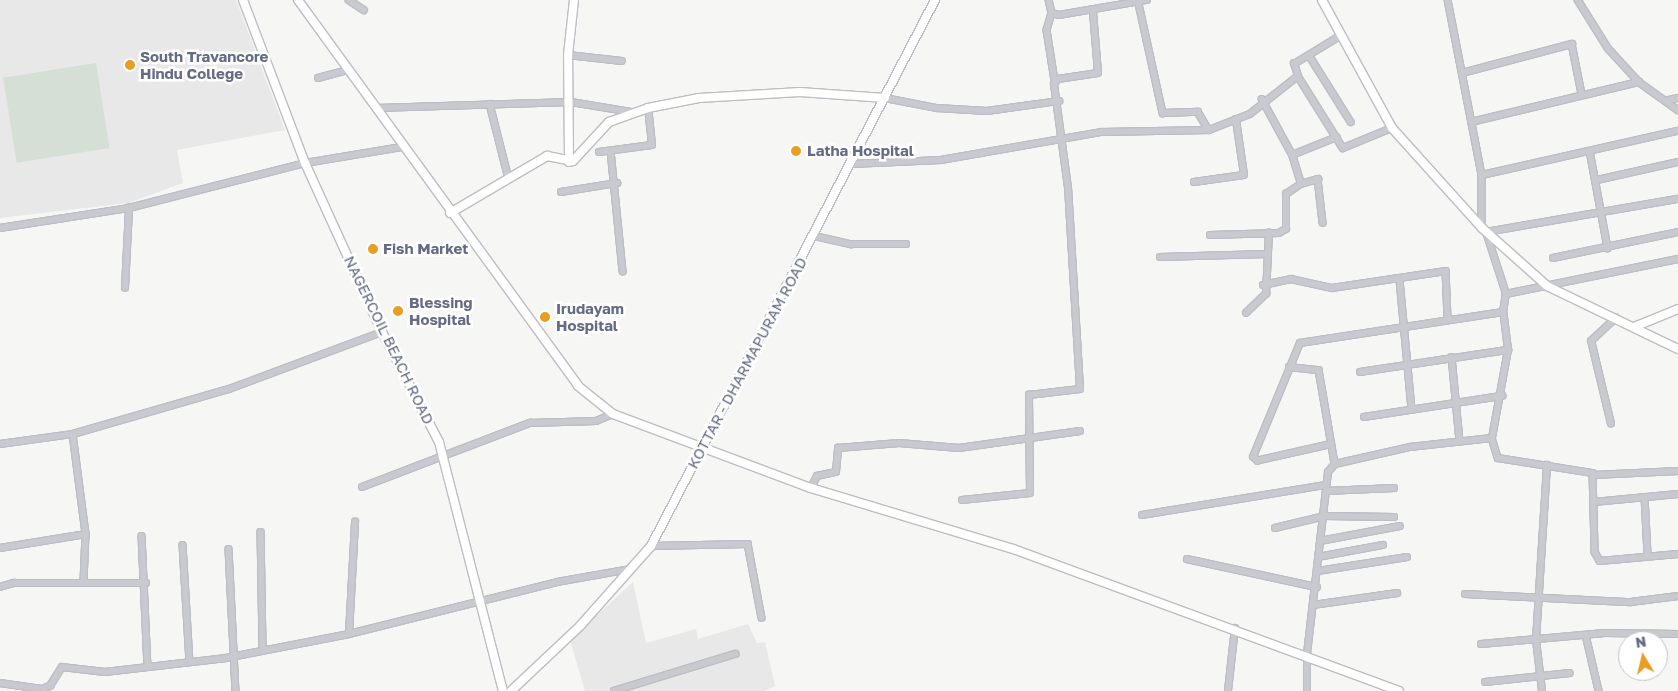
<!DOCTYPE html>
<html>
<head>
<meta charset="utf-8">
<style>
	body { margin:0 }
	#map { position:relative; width:1678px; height:691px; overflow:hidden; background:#f6f7f4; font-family:"Golos Text",sans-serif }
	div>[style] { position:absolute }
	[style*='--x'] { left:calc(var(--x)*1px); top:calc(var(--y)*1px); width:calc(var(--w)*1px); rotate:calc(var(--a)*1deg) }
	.built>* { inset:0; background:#e7e8e7 }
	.green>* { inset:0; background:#d5dfd6; transform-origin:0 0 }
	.roads { filter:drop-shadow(1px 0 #bdbec5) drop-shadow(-1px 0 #bdbec5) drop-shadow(0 1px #bdbec5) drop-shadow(0 -1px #bdbec5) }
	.street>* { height:5.5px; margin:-2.75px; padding:0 2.75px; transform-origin:2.75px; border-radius:2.75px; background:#c9cacf }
	.secondary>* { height:8px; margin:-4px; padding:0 4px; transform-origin:4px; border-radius:4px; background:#fff }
	.dots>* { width:14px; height:14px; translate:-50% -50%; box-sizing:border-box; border:2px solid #fff; border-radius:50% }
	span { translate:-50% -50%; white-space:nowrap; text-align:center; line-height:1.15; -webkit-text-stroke:5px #fff; paint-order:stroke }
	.poi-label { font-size:15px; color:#656a86; font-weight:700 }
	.left { translate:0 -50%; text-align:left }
	.street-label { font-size:15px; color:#656a86 }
	.north { position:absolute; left:1618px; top:631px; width:50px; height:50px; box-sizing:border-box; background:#fff; border:1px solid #c1c3cf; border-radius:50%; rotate:351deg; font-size:14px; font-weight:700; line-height:20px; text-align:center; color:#656a86 }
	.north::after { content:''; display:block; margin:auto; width:18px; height:22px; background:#e99d21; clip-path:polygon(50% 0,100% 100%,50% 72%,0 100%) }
</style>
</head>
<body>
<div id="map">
	<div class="built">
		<i style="clip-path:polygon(0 0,236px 0,285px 130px,177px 150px,183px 183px,128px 203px,0 218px)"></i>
		<i style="clip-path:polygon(633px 582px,646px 643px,696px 629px,698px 639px,748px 624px,757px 643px,765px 642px,775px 686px,765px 691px,585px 691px,570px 640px)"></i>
	</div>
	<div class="green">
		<i style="left:96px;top:63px;width:86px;height:94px;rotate:81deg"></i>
	</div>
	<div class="roads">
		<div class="street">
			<i style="--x:349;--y:0;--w:18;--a:34"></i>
			<i style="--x:1049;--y:0;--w:13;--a:77"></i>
			<i style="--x:1052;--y:13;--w:7;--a:16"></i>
			<i style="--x:1059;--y:15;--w:89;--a:-9.7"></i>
			<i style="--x:1448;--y:0;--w:178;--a:79"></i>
			<i style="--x:1482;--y:175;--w:53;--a:90"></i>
			<i style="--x:1578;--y:0;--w:57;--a:58"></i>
			<i style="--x:1608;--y:48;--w:46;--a:47.6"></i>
			<i style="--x:1639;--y:82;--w:48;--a:35.7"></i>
			<i style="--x:1139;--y:4;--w:112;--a:77.6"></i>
			<i style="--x:1163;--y:113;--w:35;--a:-2"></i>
			<i style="--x:1198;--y:112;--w:21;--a:59"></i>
			<i style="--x:1052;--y:13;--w:18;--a:106"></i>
			<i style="--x:1047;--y:30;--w:52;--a:81.1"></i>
			<i style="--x:568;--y:55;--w:54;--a:6.3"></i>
			<i style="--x:1309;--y:55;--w:79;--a:57.9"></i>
			<i style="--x:1462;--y:73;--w:114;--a:-14.8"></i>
			<i style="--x:1572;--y:44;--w:51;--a:78.7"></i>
			<i style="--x:1298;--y:76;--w:85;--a:58"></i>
			<i style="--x:1343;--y:148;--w:53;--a:-22.2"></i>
			<i style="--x:318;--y:78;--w:31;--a:-15"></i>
			<i style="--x:885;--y:98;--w:53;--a:10.9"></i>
			<i style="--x:937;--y:108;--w:50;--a:3.4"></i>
			<i style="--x:987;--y:111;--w:73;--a:-7.9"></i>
			<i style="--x:1669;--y:100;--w:9;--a:-13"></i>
			<i style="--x:490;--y:104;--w:77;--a:75.8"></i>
			<i style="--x:377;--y:108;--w:194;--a:-1.8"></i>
			<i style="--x:571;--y:102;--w:62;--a:9.3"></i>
			<i style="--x:1471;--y:122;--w:173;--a:-13.4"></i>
			<i style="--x:611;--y:151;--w:121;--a:84.3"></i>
			<i style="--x:1590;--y:151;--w:99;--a:79.5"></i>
			<i style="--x:599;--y:152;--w:53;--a:-7.5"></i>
			<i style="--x:652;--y:145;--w:37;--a:-96"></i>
			<i style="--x:1292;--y:155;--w:48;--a:-21.8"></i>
			<i style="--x:852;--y:164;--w:89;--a:-2.6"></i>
			<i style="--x:941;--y:160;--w:163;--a:-9.9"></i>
			<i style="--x:1102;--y:132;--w:107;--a:-1.1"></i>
			<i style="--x:1209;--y:130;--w:44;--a:-21.3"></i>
			<i style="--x:1250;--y:114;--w:61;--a:-38.4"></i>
			<i style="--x:1298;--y:76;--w:13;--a:-108"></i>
			<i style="--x:1294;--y:64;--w:54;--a:-31.3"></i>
			<i style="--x:1482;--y:175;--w:201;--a:-12.7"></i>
			<i style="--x:1597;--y:180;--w:83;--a:-12.5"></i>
			<i style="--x:1194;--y:182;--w:50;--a:-8"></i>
			<i style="--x:1244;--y:175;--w:56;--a:-98.3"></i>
			<i style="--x:1301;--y:184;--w:18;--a:-16"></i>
			<i style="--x:1318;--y:179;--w:44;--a:83.5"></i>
			<i style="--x:561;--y:192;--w:57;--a:-9.1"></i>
			<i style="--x:0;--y:228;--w:131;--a:-8.8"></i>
			<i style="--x:129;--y:208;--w:182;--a:-14.3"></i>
			<i style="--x:305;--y:163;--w:98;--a:-9.4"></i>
			<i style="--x:1210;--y:235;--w:69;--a:-1.7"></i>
			<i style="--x:1279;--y:233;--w:8;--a:-30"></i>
			<i style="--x:1286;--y:229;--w:35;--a:-90"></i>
			<i style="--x:1286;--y:194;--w:18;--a:-34"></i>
			<i style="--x:1301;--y:184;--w:30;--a:-107"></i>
			<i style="--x:1292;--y:155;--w:63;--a:-118.6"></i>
			<i style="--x:815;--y:236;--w:37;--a:13"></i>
			<i style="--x:851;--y:244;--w:55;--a:0"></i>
			<i style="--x:1160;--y:257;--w:107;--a:-1.6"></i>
			<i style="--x:1553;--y:258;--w:128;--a:-11.7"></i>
			<i style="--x:1400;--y:280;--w:130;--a:84.7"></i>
			<i style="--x:1263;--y:285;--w:29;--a:-12"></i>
			<i style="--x:1291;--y:279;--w:42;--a:12.4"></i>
			<i style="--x:1332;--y:288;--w:115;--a:-8.5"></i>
			<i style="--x:1446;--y:271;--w:47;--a:87.6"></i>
			<i style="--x:125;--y:288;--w:80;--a:-87.1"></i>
			<i style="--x:1506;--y:294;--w:65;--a:-107.9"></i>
			<i style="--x:1486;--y:232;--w:195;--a:-9.8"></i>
			<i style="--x:1246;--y:313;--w:28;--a:-44"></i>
			<i style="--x:1266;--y:294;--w:61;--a:-87.2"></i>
			<i style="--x:1452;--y:357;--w:84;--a:84.6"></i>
			<i style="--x:1289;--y:367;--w:30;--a:6"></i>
			<i style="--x:1319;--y:370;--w:95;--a:80.3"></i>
			<i style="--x:1360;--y:372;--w:150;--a:-8.5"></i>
			<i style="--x:1364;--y:417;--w:140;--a:-8.7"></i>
			<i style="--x:1611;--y:424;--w:85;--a:-103.5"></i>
			<i style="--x:1591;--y:341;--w:34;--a:-43"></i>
			<i style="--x:73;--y:434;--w:101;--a:82.6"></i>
			<i style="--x:86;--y:534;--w:48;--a:92.4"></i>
			<i style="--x:1492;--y:438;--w:21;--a:73"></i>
			<i style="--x:1498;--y:458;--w:96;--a:9"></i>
			<i style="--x:1593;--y:473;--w:79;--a:88.5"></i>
			<i style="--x:1595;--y:552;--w:10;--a:61"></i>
			<i style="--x:1600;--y:561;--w:78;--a:-5.1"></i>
			<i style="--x:0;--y:444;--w:74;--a:-7.8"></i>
			<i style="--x:73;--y:434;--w:162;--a:-16.1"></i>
			<i style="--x:229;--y:389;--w:163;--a:-20.4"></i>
			<i style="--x:1329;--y:445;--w:73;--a:167.3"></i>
			<i style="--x:1258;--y:461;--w:6;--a:-141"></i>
			<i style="--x:1253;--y:457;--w:123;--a:-67.6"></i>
			<i style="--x:1300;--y:343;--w:205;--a:-8.7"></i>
			<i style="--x:1594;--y:475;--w:84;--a:-2.7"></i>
			<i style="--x:362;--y:487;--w:180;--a:-20.9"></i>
			<i style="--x:530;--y:423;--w:66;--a:-1.7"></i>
			<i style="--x:596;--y:421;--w:18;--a:-22"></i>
			<i style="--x:811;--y:488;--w:13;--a:-63"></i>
			<i style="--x:817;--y:476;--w:19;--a:-12"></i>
			<i style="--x:836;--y:472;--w:24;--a:-85"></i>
			<i style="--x:838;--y:448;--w:61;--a:-4.7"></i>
			<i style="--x:899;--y:443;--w:60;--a:4.8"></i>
			<i style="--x:959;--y:448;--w:122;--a:-8"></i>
			<i style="--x:1326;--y:491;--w:68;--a:-2.5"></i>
			<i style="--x:1645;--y:497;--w:58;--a:87"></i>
			<i style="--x:962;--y:500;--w:68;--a:-5.9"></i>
			<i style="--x:1030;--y:493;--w:98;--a:-90.6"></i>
			<i style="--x:1029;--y:395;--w:51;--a:-6.7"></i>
			<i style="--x:1080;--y:389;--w:201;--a:-93.4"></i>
			<i style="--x:1068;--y:188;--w:105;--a:-97.7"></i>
			<i style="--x:1054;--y:84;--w:6;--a:-51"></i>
			<i style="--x:1058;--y:79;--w:40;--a:-8.5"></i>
			<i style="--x:1098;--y:73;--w:61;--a:-94.7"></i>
			<i style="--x:1594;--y:502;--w:84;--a:-5.4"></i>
			<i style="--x:1142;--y:515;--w:186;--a:-9.3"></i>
			<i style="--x:1275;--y:528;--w:51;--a:-13.5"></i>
			<i style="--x:1325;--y:516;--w:69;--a:0.8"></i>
			<i style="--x:261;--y:532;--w:118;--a:89"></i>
			<i style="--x:142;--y:536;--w:130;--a:87.4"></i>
			<i style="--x:1320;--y:541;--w:81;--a:-10.6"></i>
			<i style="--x:183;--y:545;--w:117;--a:86.6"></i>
			<i style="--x:651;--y:546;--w:97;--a:-1.2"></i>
			<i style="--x:748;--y:544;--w:75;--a:79.3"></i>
			<i style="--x:0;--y:548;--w:87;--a:-9.2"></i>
			<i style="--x:229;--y:549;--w:142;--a:87.2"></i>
			<i style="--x:1318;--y:557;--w:66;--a:-10.5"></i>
			<i style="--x:1187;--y:559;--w:133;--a:12.2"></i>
			<i style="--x:1318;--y:571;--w:90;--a:-8.9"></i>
			<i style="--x:0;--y:587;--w:15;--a:-16"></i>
			<i style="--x:14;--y:583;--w:132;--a:0"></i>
			<i style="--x:1465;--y:594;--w:166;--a:2.8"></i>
			<i style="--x:1631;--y:602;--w:47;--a:-7.3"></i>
			<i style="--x:1313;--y:605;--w:85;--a:-8.1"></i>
			<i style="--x:349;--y:634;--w:112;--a:-86.9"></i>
			<i style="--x:1586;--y:635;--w:57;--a:76.9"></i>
			<i style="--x:1481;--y:644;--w:124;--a:-5.1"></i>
			<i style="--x:1605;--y:633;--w:73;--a:0.8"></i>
			<i style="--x:1485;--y:682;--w:85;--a:-6"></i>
			<i style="--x:0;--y:683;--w:42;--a:8.1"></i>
			<i style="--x:42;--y:689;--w:9;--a:-21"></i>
			<i style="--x:50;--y:686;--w:22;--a:-58"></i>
			<i style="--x:62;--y:667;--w:43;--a:6.6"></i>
			<i style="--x:105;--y:672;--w:122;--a:-6.6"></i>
			<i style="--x:226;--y:658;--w:125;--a:-11"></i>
			<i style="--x:349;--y:634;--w:214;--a:-14"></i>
			<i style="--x:557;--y:582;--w:75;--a:-10"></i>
			<i style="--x:614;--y:691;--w:127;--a:-17"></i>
			<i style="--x:1228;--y:691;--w:63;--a:-83.7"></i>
			<i style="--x:1307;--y:691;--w:37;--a:-90"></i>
			<i style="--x:1307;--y:654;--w:183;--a:-83.4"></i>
			<i style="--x:1328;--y:472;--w:11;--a:-49"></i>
			<i style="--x:1335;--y:464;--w:77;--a:-12.8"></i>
			<i style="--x:1410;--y:447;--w:82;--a:-6.3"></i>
			<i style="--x:1492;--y:438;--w:89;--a:-79.7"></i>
			<i style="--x:1508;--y:350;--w:38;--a:-97"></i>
			<i style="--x:1503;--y:312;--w:18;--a:-81"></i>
			<i style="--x:1506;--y:294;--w:176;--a:-11.5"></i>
			<i style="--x:1542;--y:691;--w:51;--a:-96.7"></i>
			<i style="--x:1536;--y:640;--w:175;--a:-86.4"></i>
		</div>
		<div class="secondary">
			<i style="--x:243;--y:0;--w:174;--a:69.2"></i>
			<i style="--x:305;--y:163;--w:186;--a:65.5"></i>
			<i style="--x:382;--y:332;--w:124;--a:62.6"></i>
			<i style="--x:439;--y:442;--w:257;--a:75.6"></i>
			<i style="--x:298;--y:0;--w:477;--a:54"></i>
			<i style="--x:578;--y:386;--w:45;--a:38.7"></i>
			<i style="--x:613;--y:414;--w:211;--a:20.5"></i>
			<i style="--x:811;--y:488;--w:211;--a:16.8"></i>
			<i style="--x:1013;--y:549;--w:411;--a:20.2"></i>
			<i style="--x:1322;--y:0;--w:146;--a:61.3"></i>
			<i style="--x:1392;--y:128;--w:135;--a:48"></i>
			<i style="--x:1482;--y:228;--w:87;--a:41.7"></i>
			<i style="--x:1547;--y:286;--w:145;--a:25.7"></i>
			<i style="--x:569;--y:162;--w:107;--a:-90.5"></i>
			<i style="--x:568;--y:55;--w:55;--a:-83.8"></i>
			<i style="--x:450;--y:213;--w:113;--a:-30.4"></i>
			<i style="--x:547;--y:156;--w:26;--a:11"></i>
			<i style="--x:573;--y:161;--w:53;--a:-47.3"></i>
			<i style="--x:609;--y:122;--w:41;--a:-19.7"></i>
			<i style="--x:648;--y:108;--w:52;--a:-11.1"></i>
			<i style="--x:699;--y:98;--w:101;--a:-3.4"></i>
			<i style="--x:800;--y:92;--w:85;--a:4"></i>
			<i style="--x:1634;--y:327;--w:48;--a:-22.2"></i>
			<i style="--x:511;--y:691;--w:95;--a:-43.3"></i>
			<i style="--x:580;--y:626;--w:107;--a:-48.4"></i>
			<i style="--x:651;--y:546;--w:615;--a:-62.52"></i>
		</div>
	</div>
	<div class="dots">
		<i style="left:130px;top:65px;background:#e99d21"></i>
		<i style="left:796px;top:151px;background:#e99d21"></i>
		<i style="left:373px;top:249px;background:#e99d21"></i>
		<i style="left:398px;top:311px;background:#e99d21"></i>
		<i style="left:545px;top:317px;background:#e99d21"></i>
	</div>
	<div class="poi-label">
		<span class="left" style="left:140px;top:65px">South Travancore<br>Hindu College</span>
		<span class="left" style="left:807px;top:151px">Latha Hospital</span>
		<span class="left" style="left:383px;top:249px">Fish Market</span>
		<span class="left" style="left:409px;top:311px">Blessing<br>Hospital</span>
		<span class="left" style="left:556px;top:317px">Irudayam<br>Hospital</span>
	</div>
	<div class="street-label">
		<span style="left:389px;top:340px;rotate:64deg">NAGERCOIL BEACH ROAD</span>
		<span style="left:747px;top:363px;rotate:-62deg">KOTTAR - DHARMAPURAM ROAD</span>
	</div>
	<div class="north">N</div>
</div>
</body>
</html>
